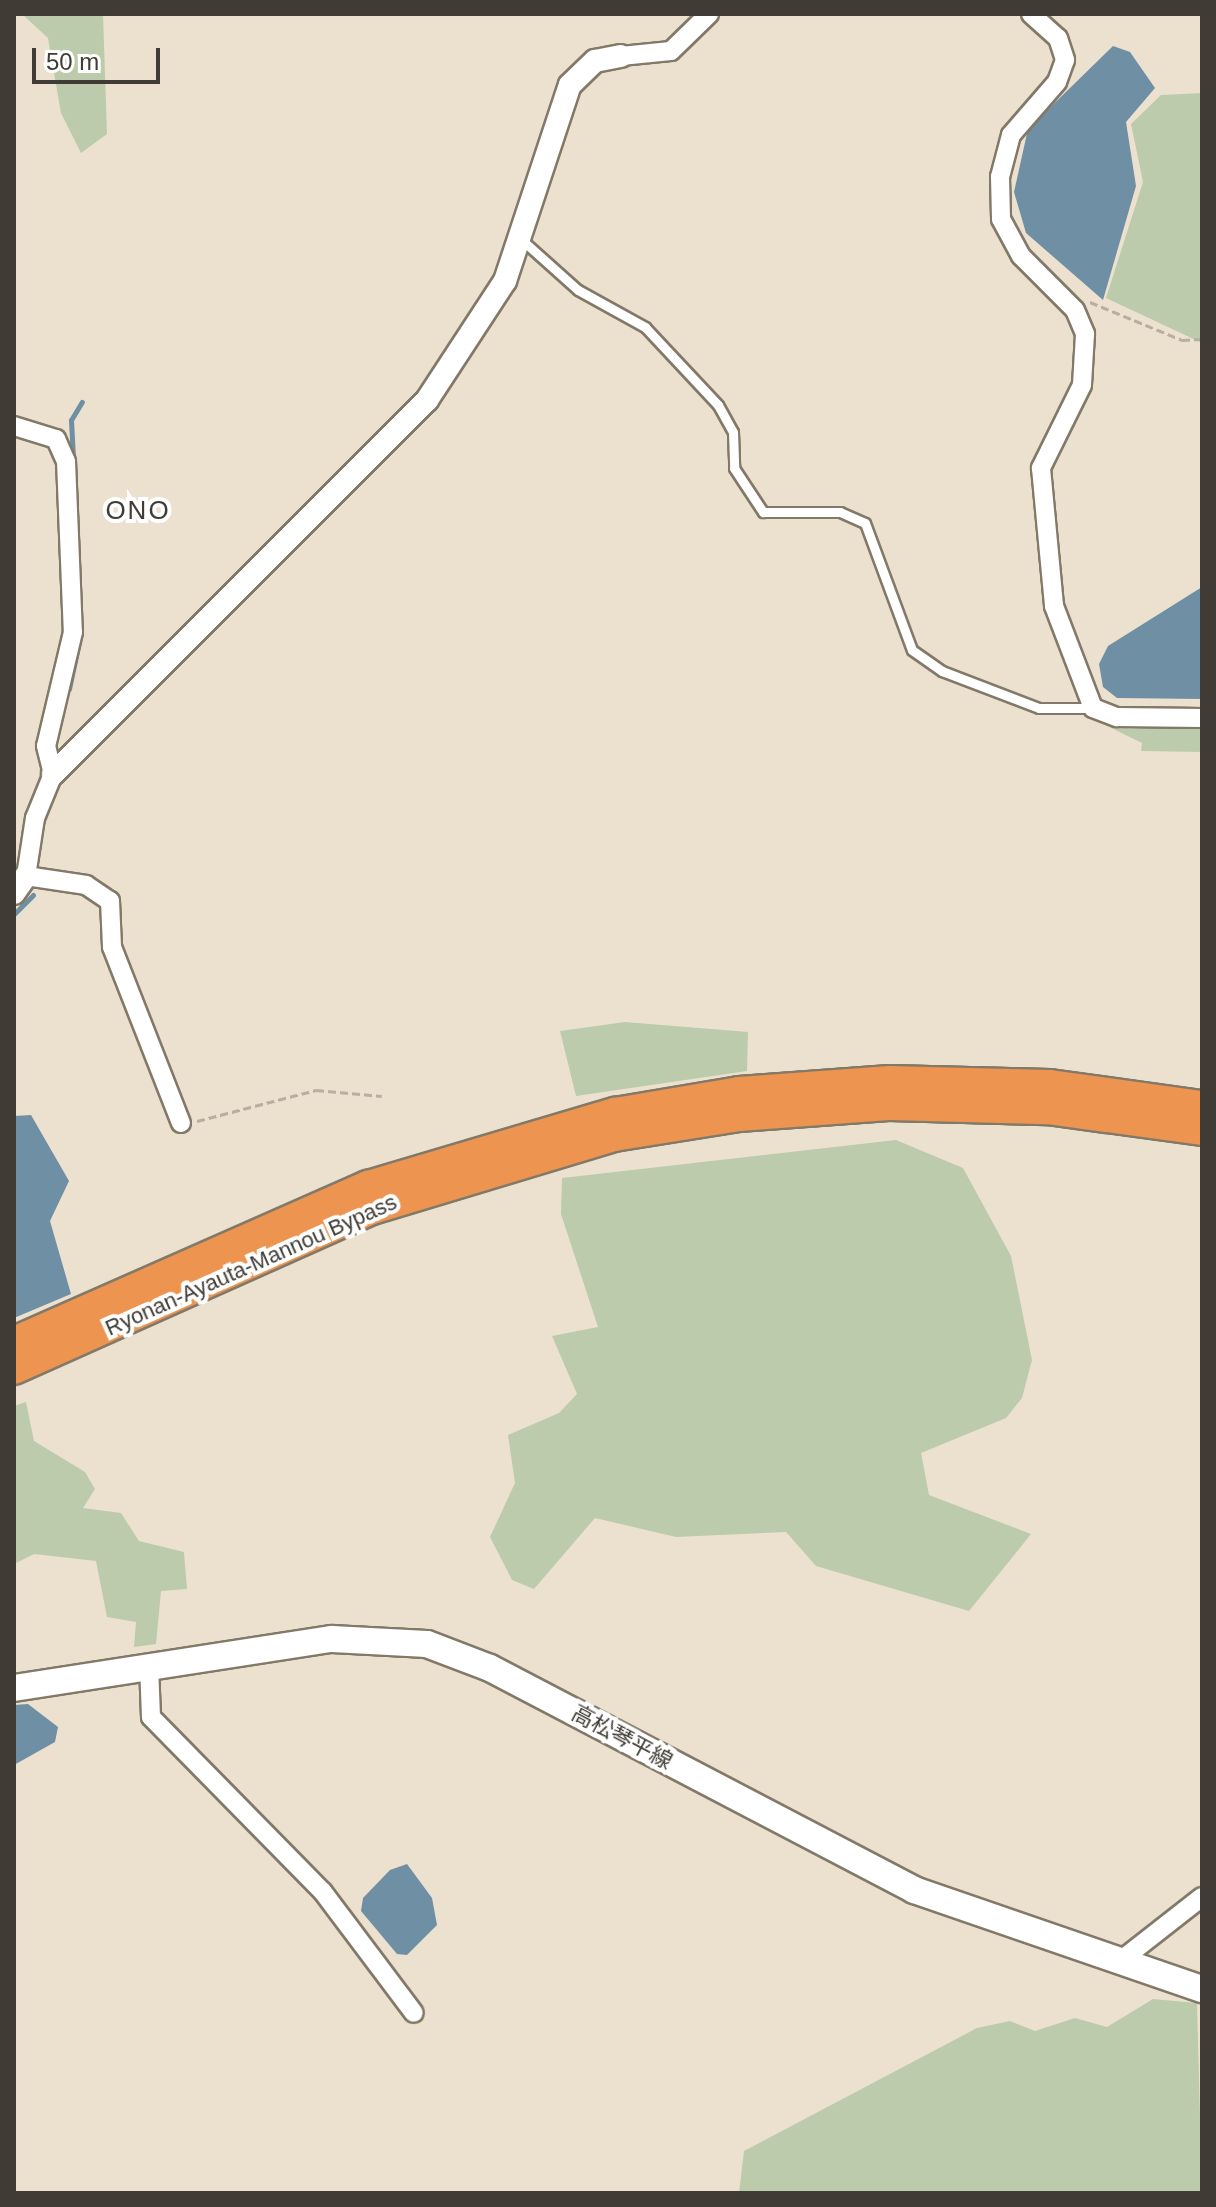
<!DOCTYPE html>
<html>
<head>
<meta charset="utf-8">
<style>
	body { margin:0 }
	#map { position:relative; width:1216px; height:2207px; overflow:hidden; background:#ece1cf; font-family:Helvetica,"Noto Sans JP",sans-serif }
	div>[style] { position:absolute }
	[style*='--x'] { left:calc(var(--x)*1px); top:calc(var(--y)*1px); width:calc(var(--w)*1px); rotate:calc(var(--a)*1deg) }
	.green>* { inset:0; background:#bccbab }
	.water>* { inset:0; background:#6e8fa4 }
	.stream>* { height:5px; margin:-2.5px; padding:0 2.5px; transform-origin:2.5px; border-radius:2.5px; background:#6e8fa4 }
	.path>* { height:3px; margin-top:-1.5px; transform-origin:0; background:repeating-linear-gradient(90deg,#b8afa1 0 8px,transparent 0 12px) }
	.roads { filter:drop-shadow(2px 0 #827968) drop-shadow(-2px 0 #827968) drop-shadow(0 2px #827968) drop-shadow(0 -2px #827968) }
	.service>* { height:9px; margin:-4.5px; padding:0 4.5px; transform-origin:4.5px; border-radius:4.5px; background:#fff }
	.minor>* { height:18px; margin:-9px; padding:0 9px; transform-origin:9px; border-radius:9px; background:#fff }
	.tertiary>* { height:22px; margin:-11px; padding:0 11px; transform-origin:11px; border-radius:11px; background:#fff }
	.secondary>* { height:26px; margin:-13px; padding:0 13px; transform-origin:13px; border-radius:13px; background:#fff }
	.trunk>* { height:30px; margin:-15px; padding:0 15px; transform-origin:15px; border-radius:15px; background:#ec9450 }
	span { translate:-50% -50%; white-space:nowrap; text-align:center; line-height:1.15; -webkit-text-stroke:8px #fff; paint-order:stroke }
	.street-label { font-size:22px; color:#403c35 }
	.quarter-label { font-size:26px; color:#403c35; letter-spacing:2px }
	.frame { position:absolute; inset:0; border:16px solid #403c35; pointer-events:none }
	.scale { position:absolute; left:32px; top:48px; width:128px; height:36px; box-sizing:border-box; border:4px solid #403c35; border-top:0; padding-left:10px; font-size:24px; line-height:28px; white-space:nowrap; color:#403c35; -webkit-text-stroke:6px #fff; paint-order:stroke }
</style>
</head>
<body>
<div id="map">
	<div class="green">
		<i style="clip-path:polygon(22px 14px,103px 14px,107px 134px,81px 153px,61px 113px,48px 38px)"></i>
		<i style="clip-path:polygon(1202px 93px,1202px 343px,1106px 298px,1143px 182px,1131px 124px,1161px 95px)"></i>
		<i style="clip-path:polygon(1095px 720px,1130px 729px,1202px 728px,1202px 752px,1141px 751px,1142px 743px)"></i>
		<i style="clip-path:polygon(625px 1022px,748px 1032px,747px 1071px,576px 1096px,560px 1031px)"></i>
		<i style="clip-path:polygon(896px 1140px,963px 1168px,1011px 1256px,1032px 1360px,1022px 1398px,1006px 1418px,921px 1453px,929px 1495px,1031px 1534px,969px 1611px,816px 1566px,786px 1532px,676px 1537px,595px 1518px,534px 1589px,512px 1580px,490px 1537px,515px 1483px,508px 1435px,559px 1413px,577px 1394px,552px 1336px,598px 1327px,561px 1214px,562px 1178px)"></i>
		<i style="clip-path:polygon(26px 1402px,34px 1441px,85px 1472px,95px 1489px,83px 1508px,121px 1513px,139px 1541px,184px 1552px,187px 1589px,161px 1591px,156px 1644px,134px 1647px,136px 1622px,107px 1617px,96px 1561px,34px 1554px,14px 1564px,14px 1406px)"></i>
		<i style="clip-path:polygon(1153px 1999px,1197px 2003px,1202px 2193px,739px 2193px,744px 2151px,977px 2028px,1010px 2021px,1035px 2031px,1075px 2018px,1107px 2027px)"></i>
	</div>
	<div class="water">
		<i style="clip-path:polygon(1113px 46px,1130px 52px,1155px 88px,1126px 122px,1136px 186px,1103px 300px,1026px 233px,1014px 192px,1028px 129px)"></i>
		<i style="clip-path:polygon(1202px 587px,1202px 699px,1117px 698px,1103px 687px,1099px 664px,1108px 646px)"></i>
		<i style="clip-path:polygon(31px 1115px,69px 1181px,50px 1221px,71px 1294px,14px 1318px,14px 1116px)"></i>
		<i style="clip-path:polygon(28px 1704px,58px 1727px,55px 1742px,14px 1765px,14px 1705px)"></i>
		<i style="clip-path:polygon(407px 1864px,432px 1898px,437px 1925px,407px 1955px,397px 1954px,361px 1911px,363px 1898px,390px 1870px)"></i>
	</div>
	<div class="stream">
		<i style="--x:73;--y:458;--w:38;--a:-93"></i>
		<i style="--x:71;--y:420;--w:21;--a:-59"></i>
		<i style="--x:69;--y:689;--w:58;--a:-78.1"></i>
		<i style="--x:14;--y:914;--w:27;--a:-45"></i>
	</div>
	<div class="path">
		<i style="--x:1090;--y:302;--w:100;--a:22.4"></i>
		<i style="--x:1182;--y:340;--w:20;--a:-3"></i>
		<i style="--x:197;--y:1121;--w:123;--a:-14.6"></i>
		<i style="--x:316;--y:1090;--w:66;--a:5.2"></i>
	</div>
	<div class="roads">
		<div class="service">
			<i style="--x:522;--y:240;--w:75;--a:41.8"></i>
			<i style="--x:578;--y:290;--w:77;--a:28.9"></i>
			<i style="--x:645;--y:327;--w:107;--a:46.9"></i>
			<i style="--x:718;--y:405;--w:31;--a:61"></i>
			<i style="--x:733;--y:432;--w:36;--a:88"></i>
			<i style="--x:734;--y:468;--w:53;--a:56.6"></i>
			<i style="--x:763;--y:512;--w:77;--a:0"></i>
			<i style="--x:840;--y:512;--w:27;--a:24"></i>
			<i style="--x:865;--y:523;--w:135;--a:69.7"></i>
			<i style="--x:912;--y:650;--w:37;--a:35"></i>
			<i style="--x:942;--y:671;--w:104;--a:20.9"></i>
			<i style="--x:1039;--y:708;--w:54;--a:0"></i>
		</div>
		<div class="minor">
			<i style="--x:1031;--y:14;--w:36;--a:42"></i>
			<i style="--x:1058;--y:38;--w:23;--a:72"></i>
			<i style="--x:1065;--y:60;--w:23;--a:110"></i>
			<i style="--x:1057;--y:82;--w:70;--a:131"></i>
			<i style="--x:1011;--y:135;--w:43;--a:104.7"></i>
			<i style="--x:1000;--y:177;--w:42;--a:88.6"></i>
			<i style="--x:1001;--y:219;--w:42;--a:61.6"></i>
			<i style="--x:1021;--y:256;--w:76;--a:45"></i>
			<i style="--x:1075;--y:310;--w:26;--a:67"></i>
			<i style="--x:1085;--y:334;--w:51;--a:93.4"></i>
			<i style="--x:1082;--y:385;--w:93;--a:116.3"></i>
			<i style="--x:1041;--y:468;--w:139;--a:84.6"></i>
			<i style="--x:1054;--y:606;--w:109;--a:69.1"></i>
			<i style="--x:1093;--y:708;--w:26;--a:21"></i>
			<i style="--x:1117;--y:717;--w:85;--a:0.7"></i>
			<i style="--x:621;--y:56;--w:50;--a:-5.7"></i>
			<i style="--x:671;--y:51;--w:53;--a:-44.2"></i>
			<i style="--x:14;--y:426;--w:44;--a:17.2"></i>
			<i style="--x:56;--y:439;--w:24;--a:66"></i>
			<i style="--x:66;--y:461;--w:171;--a:87.7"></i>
			<i style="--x:73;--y:632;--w:117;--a:103.3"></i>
			<i style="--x:46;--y:746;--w:29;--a:76"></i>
			<i style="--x:53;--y:774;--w:48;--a:112.2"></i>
			<i style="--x:35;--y:818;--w:59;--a:98.8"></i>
			<i style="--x:26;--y:876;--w:61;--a:8.5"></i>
			<i style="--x:86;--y:885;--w:29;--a:34"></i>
			<i style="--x:110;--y:901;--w:46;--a:87.5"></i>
			<i style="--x:112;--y:947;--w:189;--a:68.6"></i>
			<i style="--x:149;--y:1665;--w:52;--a:87.8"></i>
			<i style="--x:151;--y:1717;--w:245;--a:45.5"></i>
			<i style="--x:323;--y:1892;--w:151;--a:53.1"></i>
			<i style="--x:1120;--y:1961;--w:104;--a:-38"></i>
		</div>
		<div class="tertiary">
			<i style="--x:53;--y:774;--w:529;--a:-45"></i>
			<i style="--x:427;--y:400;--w:142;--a:-56.8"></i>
			<i style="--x:505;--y:281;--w:206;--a:-71.7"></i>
			<i style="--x:570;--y:85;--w:35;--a:-44"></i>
			<i style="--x:595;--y:61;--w:26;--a:-11"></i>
			<i style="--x:14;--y:893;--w:21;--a:-55"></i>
		</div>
		<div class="secondary">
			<i style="--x:14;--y:1688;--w:322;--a:-8.8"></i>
			<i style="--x:332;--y:1639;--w:95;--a:3"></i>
			<i style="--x:427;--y:1644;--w:67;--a:20.9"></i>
			<i style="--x:490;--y:1668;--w:479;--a:27.6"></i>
			<i style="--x:914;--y:1890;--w:305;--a:19"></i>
		</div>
		<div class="trunk">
			<i style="--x:14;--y:1342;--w:387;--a:-23.8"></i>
			<i style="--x:368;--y:1186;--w:258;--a:-16.5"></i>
			<i style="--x:615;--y:1113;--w:126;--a:-9.6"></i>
			<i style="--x:739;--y:1092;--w:151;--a:-4.2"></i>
			<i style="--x:890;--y:1081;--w:160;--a:1.4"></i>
			<i style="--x:1050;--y:1085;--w:153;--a:7.9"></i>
			<i style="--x:14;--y:1369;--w:392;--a:-24.1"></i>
			<i style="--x:372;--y:1209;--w:253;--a:-16.8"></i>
			<i style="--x:614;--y:1136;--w:127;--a:-9.1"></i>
			<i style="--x:739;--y:1116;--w:150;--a:-4.2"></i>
			<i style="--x:889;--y:1105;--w:158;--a:1.5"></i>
			<i style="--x:1047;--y:1109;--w:156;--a:7.7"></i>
		</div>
	</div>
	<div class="street-label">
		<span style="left:251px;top:1265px;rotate:-24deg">Ryonan-Ayauta-Mannou Bypass</span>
		<span style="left:622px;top:1737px;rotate:28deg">高松琴平線</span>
	</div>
	<div class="quarter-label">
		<span style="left:138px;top:511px">ONO</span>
	</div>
	<div class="frame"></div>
	<div class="scale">50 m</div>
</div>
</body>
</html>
